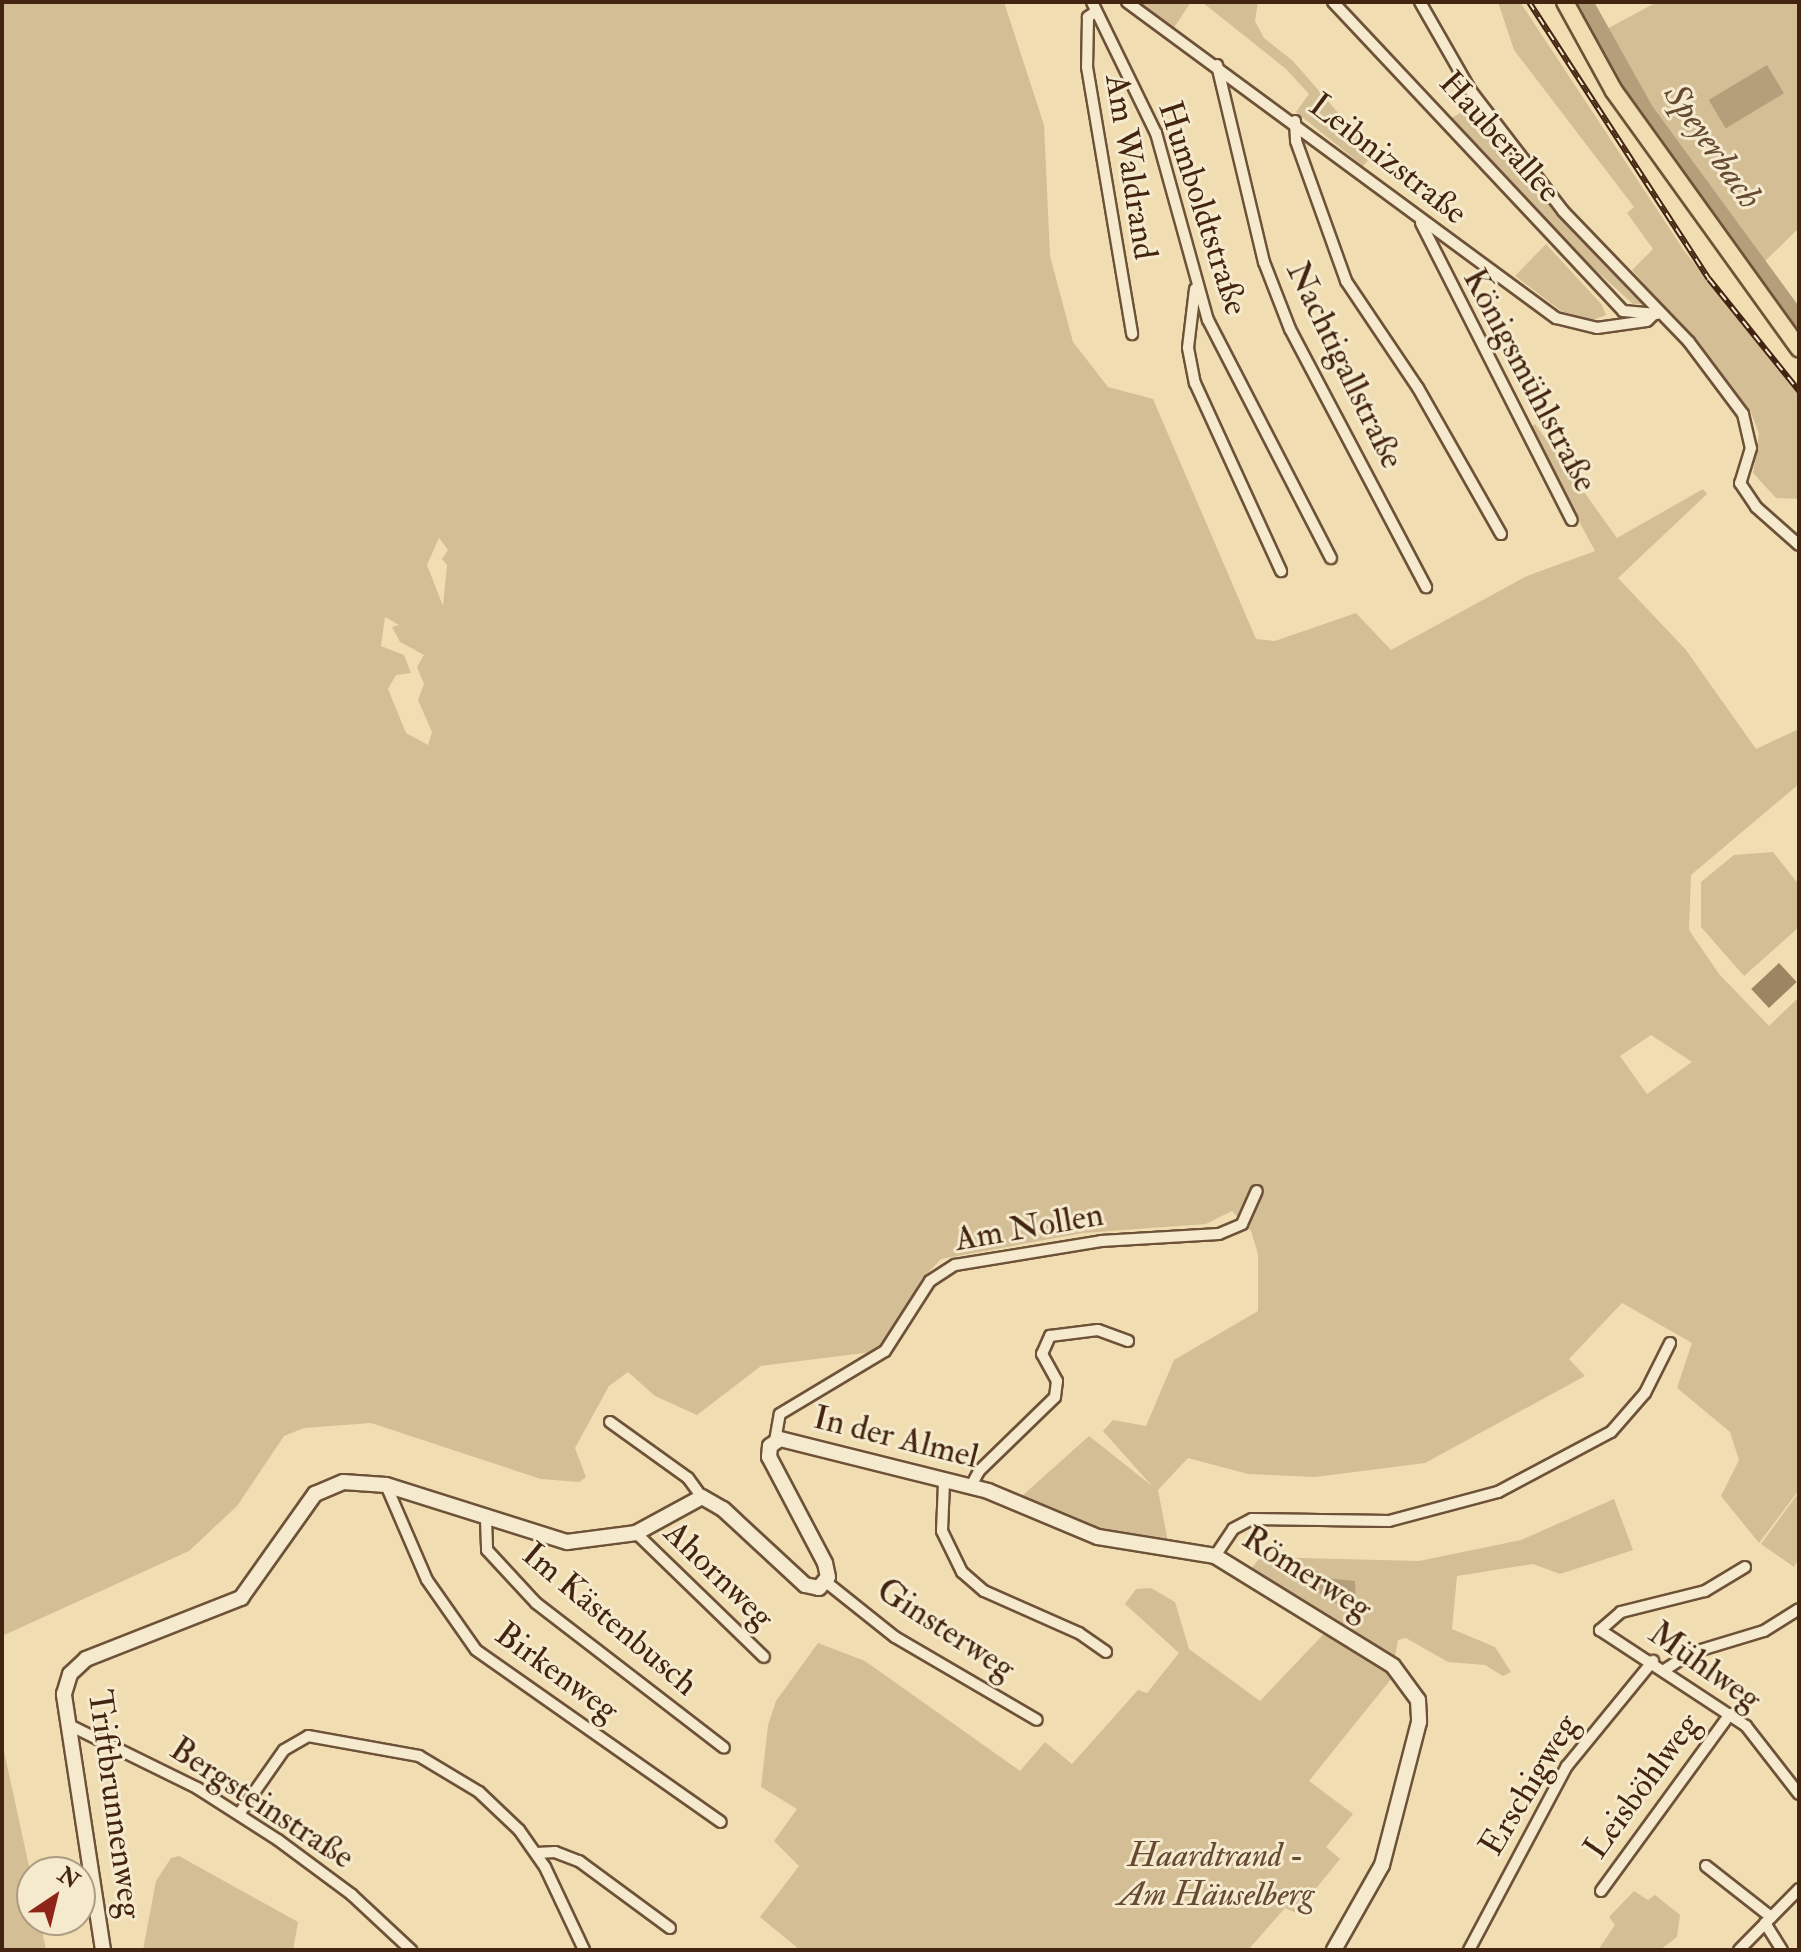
<!DOCTYPE html>
<html>
<head>
<meta charset="utf-8">
<style>
	body { margin:0 }
	#map { position:relative; width:1801px; height:1952px; overflow:hidden; background:#f0deb2; font-family:"IM FELL Double Pica",serif }
	div>[style] { position:absolute }
	[style*='--x'] { left:calc(var(--x)*1px); top:calc(var(--y)*1px); width:calc(var(--w)*1px); rotate:calc(var(--a)*1deg) }
	.green>* { inset:0; background:#d3be96 }
	.water>* { inset:0; background:#b59f7b; transform-origin:0 0 }
	.river>* { height:16px; margin:-8px; padding:0 8px; transform-origin:8px; border-radius:8px; background:#b59f7b }
	.building>* { inset:0; background:#9d8564; transform-origin:0 0 }
	.roads { filter:drop-shadow(2px 0 #6e5238) drop-shadow(-2px 0 #6e5238) drop-shadow(0 2px #6e5238) drop-shadow(0 -2px #6e5238) }
	.street>* { height:10px; margin:-5px; padding:0 5px; transform-origin:5px; border-radius:5px; background:#f5eacd }
	.secondary>* { height:14px; margin:-7px; padding:0 7px; transform-origin:7px; border-radius:7px; background:#f5eacd }
	.primary>* { height:16px; margin:-8px; padding:0 8px; transform-origin:8px; border-radius:8px; background:#f0deb2 }
	.rail>* { height:6px; margin-top:-3px; transform-origin:0; background:repeating-linear-gradient(90deg,#f5eacd 0 9px,#432410 0 18px); box-sizing:border-box; border-block:2px solid #432410 }
	span { translate:-50% -50%; white-space:nowrap; text-align:center; line-height:1.15; -webkit-text-stroke:6px #f5eacd; paint-order:stroke }
	.street-label { font-size:34px; color:#432410 }
	.park-label { font-size:34px; color:#674a32; font-style:italic }
	.water-label { font-size:36px; color:#654930; font-style:italic }
	.frame { position:absolute; inset:0; border:4px solid #432410; pointer-events:none }
	.north { position:absolute; left:16px; top:1856px; width:80px; height:80px; box-sizing:border-box; background:#f5eacd; border:2px solid #ae9b81; border-radius:50%; rotate:35deg; font-size:22px; font-weight:700; line-height:32px; text-align:center; color:#432410 }
	.north::after { content:''; display:block; margin:auto; width:28px; height:36px; background:#8f2418; clip-path:polygon(50% 0,100% 100%,50% 72%,0 100%) }
</style>
</head>
<body>
<div id="map">
	<div class="green">
		<i style="clip-path:polygon(evenodd,2px 2px,1004px 2px,1044px 125px,1050px 256px,1073px 342px,1108px 387px,1153px 399px,1256px 639px,1275px 641px,1356px 613px,1391px 650px,1527px 576px,1595px 551px,1529px 428px,1535px 424px,1617px 538px,1703px 489px,1707px 494px,1618px 578px,1686px 650px,1756px 749px,1799px 729px,1799px 784px,1691px 875px,1689px 930px,1719px 974px,1769px 1026px,1799px 997px,1799px 1490px,1759px 1543px,1721px 1496px,1739px 1460px,1730px 1432px,1677px 1388px,1692px 1343px,1622px 1303px,1569px 1359px,1585px 1376px,1425px 1463px,1315px 1477px,1248px 1474px,1188px 1458px,1158px 1490px,1168px 1542px,1100px 1529px,1022px 1496px,1089px 1436px,1152px 1486px,1103px 1431px,1113px 1420px,1146px 1426px,1174px 1360px,1258px 1311px,1258px 1254px,1251px 1231px,1232px 1211px,1206px 1224px,1083px 1233px,941px 1259px,921px 1280px,895px 1334px,872px 1352px,761px 1366px,697px 1415px,655px 1396px,628px 1372px,609px 1386px,575px 1448px,586px 1477px,579px 1482px,541px 1479px,371px 1423px,304px 1428px,284px 1436px,237px 1506px,189px 1551px,2px 1636px,2px 2px,439px 538px,448px 550px,442px 559px,447px 565px,443px 606px,427px 565px,439px 538px,2px 2px,385px 617px,399px 625px,392px 627px,400px 642px,424px 655px,417px 667px,424px 684px,418px 700px,432px 732px,428px 745px,406px 733px,388px 689px,396px 675px,411px 673px,404px 655px,381px 646px,385px 617px,2px 2px,1651px 1035px,1692px 1062px,1647px 1094px,1620px 1056px,1651px 1035px)"></i>
		<i style="clip-path:polygon(1135px 2px,1142px 3px,1191px 2px,1173px 29px)"></i>
		<i style="clip-path:polygon(1202px 2px,1258px 2px,1255px 21px,1264px 38px,1293px 61px,1374px 154px,1363px 166px,1296px 112px,1309px 94px,1286px 69px)"></i>
		<i style="clip-path:polygon(1498px 2px,1520px 2px,1685px 252px,1799px 396px,1799px 499px,1776px 498px,1753px 473px,1759px 434px,1750px 410px,1632px 270px,1653px 249px,1627px 213px,1634px 207px,1514px 50px)"></i>
		<i style="clip-path:polygon(1657px 2px,1799px 2px,1799px 228px,1762px 264px,1643px 100px,1603px 31px)"></i>
		<i style="clip-path:polygon(1473px 105px,1585px 244px,1645px 303px,1634px 305px,1578px 254px,1452px 118px)"></i>
		<i style="clip-path:polygon(1546px 244px,1602px 305px,1606px 315px,1590px 321px,1569px 317px,1515px 276px)"></i>
		<i style="clip-path:polygon(1773px 852px,1799px 885px,1799px 927px,1744px 976px,1701px 927px,1701px 882px,1734px 855px)"></i>
		<i style="clip-path:polygon(1799px 1492px,1799px 1558px,1794px 1567px,1761px 1544px)"></i>
		<i style="clip-path:polygon(1614px 1499px,1633px 1550px,1560px 1574px,1533px 1564px,1457px 1576px,1452px 1629px,1495px 1647px,1511px 1672px,1503px 1676px,1485px 1665px,1448px 1662px,1406px 1638px,1398px 1640px,1391px 1679px,1309px 1781px,1353px 1814px,1326px 1847px,1340px 1859px,1296px 1913px,1285px 1908px,1248px 1950px,800px 1950px,760px 1917px,799px 1866px,774px 1841px,797px 1809px,761px 1787px,768px 1725px,776px 1701px,818px 1643px,865px 1661px,1020px 1771px,1045px 1742px,1072px 1764px,1138px 1690px,1147px 1693px,1179px 1653px,1125px 1604px,1136px 1589px,1151px 1588px,1175px 1602px,1189px 1649px,1260px 1701px,1337px 1620px,1252px 1568px,1260px 1557px,1419px 1561px,1521px 1540px)"></i>
		<i style="clip-path:polygon(2px 1742px,32px 1880px,32px 1920px,40px 1920px,46px 1950px,2px 1950px)"></i>
		<i style="clip-path:polygon(179px 1856px,298px 1922px,293px 1950px,143px 1950px,156px 1881px,171px 1858px)"></i>
		<i style="clip-path:polygon(1634px 1891px,1648px 1900px,1655px 1895px,1680px 1915px,1677px 1937px,1660px 1950px,1598px 1950px,1615px 1925px,1609px 1917px)"></i>
	</div>
	<div class="water">
		<i style="left:1767px;top:65px;width:33px;height:68px;rotate:59deg"></i>
		<i style="clip-path:polygon(1313px 1568px,1324px 1578px,1355px 1581px,1356px 1603px,1336px 1604px,1304px 1583px)"></i>
	</div>
	<div class="river">
		<i style="--x:1585;--y:2;--w:125;--a:60.8"></i>
		<i style="--x:1646;--y:111;--w:259;--a:53.8"></i>
	</div>
	<div class="building">
		<i style="left:1779px;top:963px;width:26px;height:38px;rotate:47deg"></i>
	</div>
	<div class="roads">
		<div class="street">
			<i style="--x:1092;--y:2;--w:146;--a:64"></i>
			<i style="--x:1156;--y:133;--w:194;--a:74.5"></i>
			<i style="--x:1208;--y:320;--w:268;--a:62.7"></i>
			<i style="--x:1127;--y:2;--w:533;--a:36.38"></i>
			<i style="--x:1556;--y:318;--w:42;--a:13.7"></i>
			<i style="--x:1597;--y:328;--w:50;--a:-8"></i>
			<i style="--x:1647;--y:321;--w:10;--a:-45"></i>
			<i style="--x:1333;--y:2;--w:424;--a:46.8"></i>
			<i style="--x:1420;--y:2;--w:103;--a:60.2"></i>
			<i style="--x:1471;--y:91;--w:151;--a:52.5"></i>
			<i style="--x:1563;--y:211;--w:182;--a:46.1"></i>
			<i style="--x:1689;--y:342;--w:90;--a:53.1"></i>
			<i style="--x:1743;--y:414;--w:35;--a:77"></i>
			<i style="--x:1751;--y:448;--w:37;--a:107"></i>
			<i style="--x:1740;--y:483;--w:29;--a:56"></i>
			<i style="--x:1756;--y:507;--w:57;--a:41.5"></i>
			<i style="--x:1095;--y:12;--w:9;--a:144"></i>
			<i style="--x:1088;--y:17;--w:50;--a:91.1"></i>
			<i style="--x:1087;--y:67;--w:271;--a:80.4"></i>
			<i style="--x:1217;--y:65;--w:203;--a:76.6"></i>
			<i style="--x:1264;--y:262;--w:72;--a:68.8"></i>
			<i style="--x:1290;--y:329;--w:292;--a:62.2"></i>
			<i style="--x:1295;--y:121;--w:20;--a:87"></i>
			<i style="--x:1296;--y:141;--w:149;--a:70.3"></i>
			<i style="--x:1346;--y:281;--w:129;--a:56.1"></i>
			<i style="--x:1418;--y:388;--w:168;--a:60.4"></i>
			<i style="--x:1421;--y:223;--w:333;--a:63.1"></i>
			<i style="--x:1195;--y:289;--w:59;--a:96.8"></i>
			<i style="--x:1188;--y:348;--w:36;--a:79"></i>
			<i style="--x:1195;--y:383;--w:207;--a:65.4"></i>
			<i style="--x:1623;--y:311;--w:34;--a:5"></i>
			<i style="--x:610;--y:1422;--w:96;--a:35.7"></i>
			<i style="--x:688;--y:1478;--w:24;--a:54"></i>
			<i style="--x:775;--y:1441;--w:27;--a:-80"></i>
			<i style="--x:780;--y:1414;--w:122;--a:-31"></i>
			<i style="--x:885;--y:1351;--w:83;--a:-57.3"></i>
			<i style="--x:930;--y:1281;--w:30;--a:-33"></i>
			<i style="--x:955;--y:1265;--w:148;--a:-9.3"></i>
			<i style="--x:1101;--y:1241;--w:118;--a:-3.4"></i>
			<i style="--x:1219;--y:1234;--w:25;--a:-23"></i>
			<i style="--x:1242;--y:1224;--w:36;--a:-66"></i>
			<i style="--x:944;--y:1483;--w:48;--a:92.4"></i>
			<i style="--x:942;--y:1531;--w:46;--a:64"></i>
			<i style="--x:962;--y:1572;--w:29;--a:41"></i>
			<i style="--x:984;--y:1591;--w:104;--a:23.9"></i>
			<i style="--x:1079;--y:1633;--w:33;--a:35"></i>
			<i style="--x:386;--y:1485;--w:103;--a:66.7"></i>
			<i style="--x:427;--y:1580;--w:85;--a:55"></i>
			<i style="--x:476;--y:1650;--w:299;--a:35.1"></i>
			<i style="--x:970;--y:1488;--w:19;--a:-62"></i>
			<i style="--x:979;--y:1471;--w:106;--a:-44.2"></i>
			<i style="--x:1055;--y:1397;--w:16;--a:-83"></i>
			<i style="--x:1057;--y:1381;--w:31;--a:-119"></i>
			<i style="--x:1042;--y:1354;--w:20;--a:-66"></i>
			<i style="--x:1050;--y:1336;--w:48;--a:-7.1"></i>
			<i style="--x:1098;--y:1330;--w:32;--a:20"></i>
			<i style="--x:486;--y:1519;--w:31;--a:88"></i>
			<i style="--x:487;--y:1550;--w:72;--a:47.2"></i>
			<i style="--x:536;--y:1603;--w:237;--a:37.6"></i>
			<i style="--x:636;--y:1533;--w:178;--a:44.1"></i>
			<i style="--x:1215;--y:1556;--w:32;--a:-56"></i>
			<i style="--x:1233;--y:1529;--w:21;--a:-28"></i>
			<i style="--x:1252;--y:1519;--w:137;--a:0.8"></i>
			<i style="--x:1389;--y:1521;--w:113;--a:-14.9"></i>
			<i style="--x:1498;--y:1492;--w:128;--a:-28"></i>
			<i style="--x:1611;--y:1432;--w:52;--a:-48.9"></i>
			<i style="--x:1645;--y:1393;--w:56;--a:-63.4"></i>
			<i style="--x:1745;--y:1567;--w:47;--a:149"></i>
			<i style="--x:1705;--y:1591;--w:87;--a:166"></i>
			<i style="--x:1621;--y:1612;--w:28;--a:139"></i>
			<i style="--x:1600;--y:1630;--w:175;--a:33.3"></i>
			<i style="--x:1746;--y:1726;--w:86;--a:52.1"></i>
			<i style="--x:826;--y:1582;--w:88;--a:38.6"></i>
			<i style="--x:895;--y:1637;--w:164;--a:30.3"></i>
			<i style="--x:1666;--y:1669;--w:30;--a:-33"></i>
			<i style="--x:1691;--y:1653;--w:76;--a:-16.8"></i>
			<i style="--x:1764;--y:1631;--w:41;--a:-32.2"></i>
			<i style="--x:69;--y:1725;--w:143;--a:26.2"></i>
			<i style="--x:197;--y:1788;--w:96;--a:32.7"></i>
			<i style="--x:278;--y:1840;--w:92;--a:36.6"></i>
			<i style="--x:352;--y:1895;--w:81;--a:43"></i>
			<i style="--x:239;--y:1814;--w:78;--a:-54.9"></i>
			<i style="--x:284;--y:1750;--w:28;--a:-30"></i>
			<i style="--x:308;--y:1736;--w:113;--a:10.2"></i>
			<i style="--x:419;--y:1756;--w:70;--a:31"></i>
			<i style="--x:479;--y:1792;--w:55;--a:43.5"></i>
			<i style="--x:519;--y:1830;--w:45;--a:54.9"></i>
			<i style="--x:545;--y:1867;--w:92;--a:64.8"></i>
			<i style="--x:537;--y:1853;--w:18;--a:-3"></i>
			<i style="--x:555;--y:1852;--w:26;--a:21"></i>
			<i style="--x:579;--y:1861;--w:113;--a:36.4"></i>
			<i style="--x:1706;--y:1866;--w:83;--a:38.1"></i>
			<i style="--x:1601;--y:1891;--w:219;--a:-53.9"></i>
			<i style="--x:1765;--y:1923;--w:32;--a:58"></i>
			<i style="--x:1469;--y:1950;--w:208;--a:-62"></i>
			<i style="--x:1567;--y:1766;--w:136;--a:-50.7"></i>
			<i style="--x:1739;--y:1950;--w:86;--a:-45.5"></i>
		</div>
		<div class="secondary">
			<i style="--x:103;--y:1950;--w:259;--a:-98.7"></i>
			<i style="--x:64;--y:1694;--w:21;--a:-73"></i>
			<i style="--x:70;--y:1674;--w:22;--a:-43"></i>
			<i style="--x:86;--y:1659;--w:167;--a:-21.5"></i>
			<i style="--x:241;--y:1598;--w:128;--a:-54.6"></i>
			<i style="--x:315;--y:1494;--w:30;--a:-23"></i>
			<i style="--x:343;--y:1482;--w:43;--a:4"></i>
			<i style="--x:386;--y:1485;--w:190;--a:17.5"></i>
			<i style="--x:567;--y:1542;--w:70;--a:-7.4"></i>
			<i style="--x:636;--y:1533;--w:75;--a:-28.6"></i>
			<i style="--x:702;--y:1497;--w:24;--a:30"></i>
			<i style="--x:723;--y:1509;--w:112;--a:42.8"></i>
			<i style="--x:805;--y:1585;--w:14;--a:12"></i>
			<i style="--x:819;--y:1588;--w:14;--a:-51"></i>
			<i style="--x:828;--y:1577;--w:14;--a:-102"></i>
			<i style="--x:825;--y:1563;--w:120;--a:-117.8"></i>
			<i style="--x:769;--y:1457;--w:11;--a:-85"></i>
			<i style="--x:770;--y:1446;--w:12;--a:-35"></i>
			<i style="--x:780;--y:1439;--w:214;--a:14"></i>
			<i style="--x:988;--y:1491;--w:119;--a:22.7"></i>
			<i style="--x:1098;--y:1537;--w:119;--a:9.2"></i>
			<i style="--x:1215;--y:1556;--w:209;--a:31.7"></i>
			<i style="--x:1393;--y:1666;--w:42;--a:53.7"></i>
			<i style="--x:1418;--y:1700;--w:22;--a:87"></i>
			<i style="--x:1419;--y:1722;--w:148;--a:104.5"></i>
			<i style="--x:1382;--y:1865;--w:98;--a:119.5"></i>
		</div>
		<div class="primary">
			<i style="--x:1565;--y:2;--w:102;--a:61.2"></i>
			<i style="--x:1614;--y:91;--w:317;--a:54.3"></i>
		</div>
	</div>
	<div class="rail">
		<i style="--x:1529;--y:2;--w:330;--a:57"></i>
		<i style="--x:1709;--y:279;--w:144;--a:51.2"></i>
	</div>
	<div class="street-label">
		<span style="left:1500px;top:137px;rotate:48deg">Hauberallee</span>
		<span style="left:1388px;top:159px;rotate:38deg">Leibnizstraße</span>
		<span style="left:1131px;top:167px;rotate:81deg">Am Waldrand</span>
		<span style="left:1203px;top:208px;rotate:72deg">Humboldtstraße</span>
		<span style="left:1345px;top:365px;rotate:64deg">Nachtigallstraße</span>
		<span style="left:1530px;top:380px;rotate:62deg">Königsmühlstraße</span>
		<span style="left:1029px;top:1227px;rotate:-10deg">Am Nollen</span>
		<span style="left:896px;top:1437px;rotate:14deg">In der Almel</span>
		<span style="left:1307px;top:1573px;rotate:32deg">Römerweg</span>
		<span style="left:719px;top:1575px;rotate:44deg">Ahornweg</span>
		<span style="left:610px;top:1619px;rotate:40deg">Im Kästenbusch</span>
		<span style="left:946px;top:1629px;rotate:33deg">Ginsterweg</span>
		<span style="left:1705px;top:1666px;rotate:35deg">Mühlweg</span>
		<span style="left:557px;top:1672px;rotate:36deg">Birkenweg</span>
		<span style="left:1529px;top:1785px;rotate:-59deg">Erschigweg</span>
		<span style="left:1642px;top:1786px;rotate:-54deg">Leisböhlweg</span>
		<span style="left:262px;top:1803px;rotate:33deg">Bergsteinstraße</span>
		<span style="left:115px;top:1804px;rotate:82deg">Triftbrunnenweg</span>
	</div>
	<div class="park-label">
		<span style="left:1216px;top:1875px">Haardtrand -<br>Am Häuselberg</span>
	</div>
	<div class="water-label">
		<span style="left:1713px;top:146px;rotate:55deg">Speyerbach</span>
	</div>
	<div class="frame"></div>
	<div class="north">N</div>
</div>
</body>
</html>
